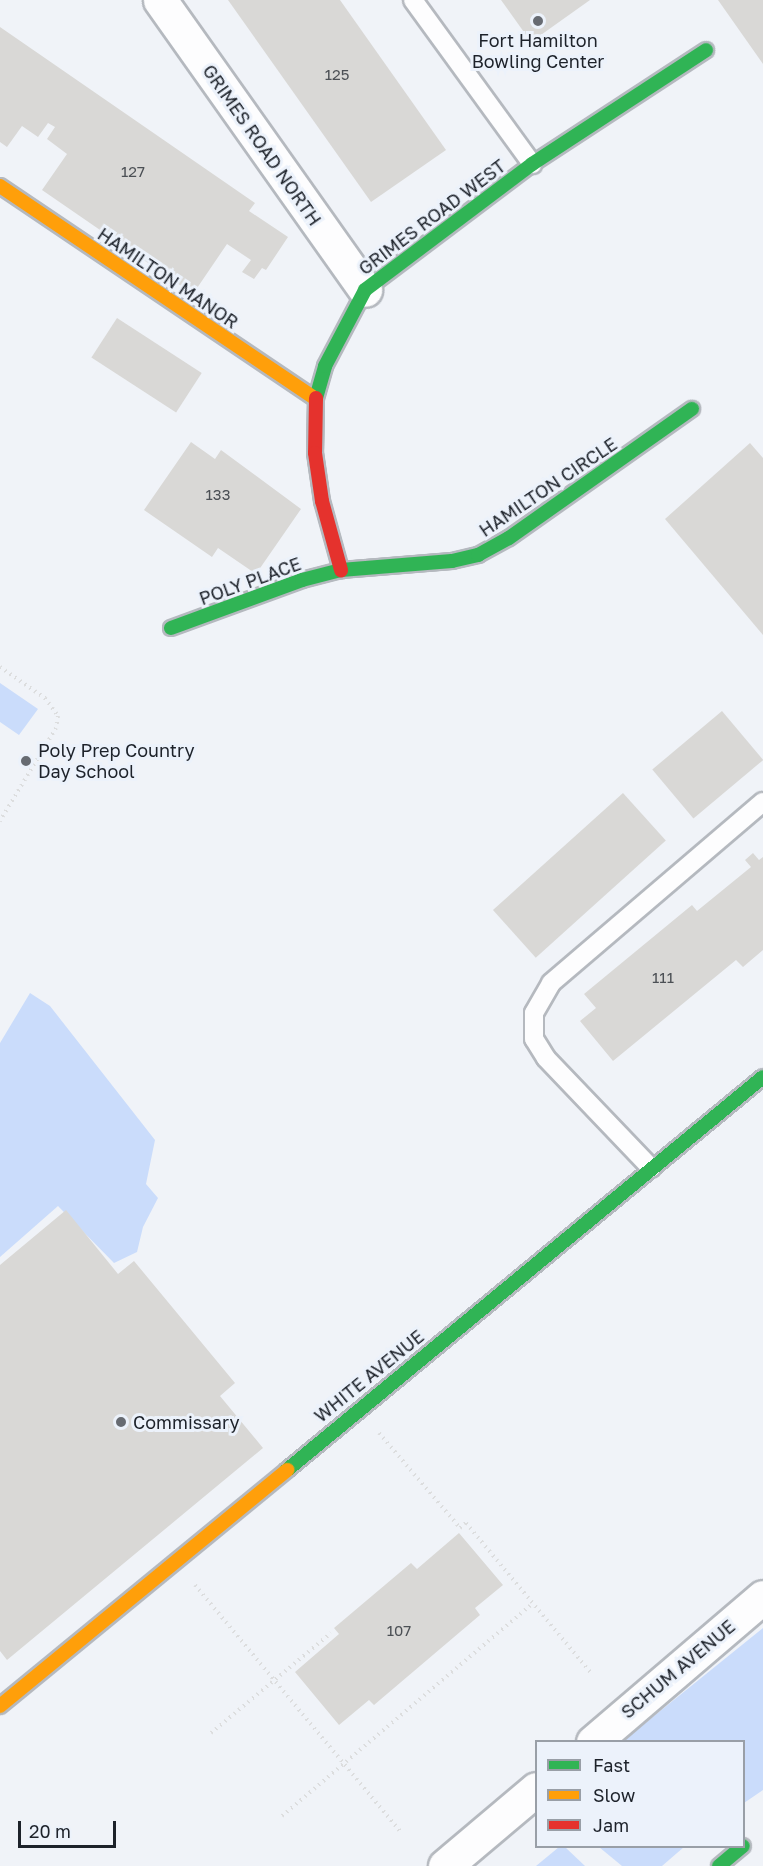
<!DOCTYPE html>
<html>
<head>
<meta charset="utf-8">
<style>
	body { margin:0 }
	#map { position:relative; width:763px; height:1866px; overflow:hidden; background:#f0f3f8; font-family:"Golos Text",sans-serif }
	div>[style] { position:absolute }
	[style*='--x'] { left:calc(var(--x)*1px); top:calc(var(--y)*1px); width:calc(var(--w)*1px); rotate:calc(var(--a)*1deg) }
	.green>* { inset:0; background:#cadcfb }
	.building>* { inset:0; background:#d9d8d6; transform-origin:0 0 }
	.path>* { height:4px; margin-top:-2px; transform-origin:0; background:repeating-linear-gradient(90deg,#dcddde 0 1.5px,transparent 0 6px) }
	.roads { filter:drop-shadow(2px 0 #b5b9bf) drop-shadow(-2px 0 #b5b9bf) drop-shadow(0 2px #b5b9bf) drop-shadow(0 -2px #b5b9bf) }
	.lane>* { height:18px; margin:-9px; padding:0 9px; transform-origin:9px; border-radius:9px; background:#fdfdfe }
	.street>* { height:33px; margin:-16.5px; padding:0 16.5px; transform-origin:16.5px; border-radius:16.5px; background:#fdfdfe }
	.fast>* { height:14px; margin:-7px; padding:0 7px; transform-origin:7px; border-radius:7px; background:#30b455 }
	.slow>* { height:14px; margin:-7px; padding:0 7px; transform-origin:7px; border-radius:7px; background:#ff9f0a }
	.jam>* { height:14px; margin:-7px; padding:0 7px; transform-origin:7px; border-radius:7px; background:#e5322d }
	.dots>* { width:16px; height:16px; translate:-50% -50%; box-sizing:border-box; border:3px solid #ecf2fb; border-radius:50% }
	span { translate:-50% -50%; white-space:nowrap; text-align:center; line-height:1.15; -webkit-text-stroke:6px #ecf2fb; paint-order:stroke }
	.number-label { font-size:15px; color:#4c5055 }
	.number-label span { -webkit-text-stroke-width:0 }
	.poi-label { font-size:18px; color:#1d222a }
	.left { translate:0 -50%; text-align:left }
	.street-label { font-size:18px; color:#1d222a }
	.legend { position:absolute; left:535px; top:1740px; width:210px; height:108px; box-sizing:border-box; background:#ecf2fb; border:2px solid #999fa7; margin:0; padding:8px 10px; list-style:none; font-size:18px; color:#1d222a }
	.legend li { display:flex; align-items:center; gap:12px; height:30px }
	.legend b { width:30px; border:2px solid #999fa7 }
	.scale { position:absolute; left:18px; top:1821px; width:98px; height:27px; box-sizing:border-box; border:3px solid #1d222a; border-top:0; padding-left:8px; font-size:18px; line-height:21px; white-space:nowrap; color:#1d222a; -webkit-text-stroke:4px #ecf2fb; paint-order:stroke }
</style>
</head>
<body>
<div id="map">
	<div class="green">
		<i style="clip-path:polygon(0 683px,38px 709px,19px 735px,0 722px)"></i>
		<i style="clip-path:polygon(30px 993px,50px 1006px,155px 1140px,146px 1184px,158px 1198px,143px 1227px,137px 1252px,114px 1263px,58px 1206px,0 1257px,0 1043px)"></i>
		<i style="clip-path:polygon(763px 1628px,763px 1790px,744px 1803px,744px 1742px,623px 1741px)"></i>
		<i style="clip-path:polygon(559px 1847px,565px 1847px,585px 1866px,536px 1866px)"></i>
		<i style="clip-path:polygon(599px 1847px,684px 1847px,662px 1866px,622px 1866px)"></i>
	</div>
	<div class="building">
		<i style="clip-path:polygon(228px 0,340px 0,446px 150px,371px 202px)"></i>
		<i style="clip-path:polygon(501px 0,590px 0,531px 42px)"></i>
		<i style="clip-path:polygon(718px 0,763px 0,763px 64px)"></i>
		<i style="clip-path:polygon(0 27px,255px 203px,249px 211px,288px 237px,266px 270px,262px 268px,254px 279px,242px 272px,251px 260px,227px 244px,193px 294px,42px 190px,67px 154px,47px 139px,55px 127px,48px 123px,38px 137px,22px 126px,7px 147px,0 142px)"></i>
		<i style="left:117px;top:318px;width:101px;height:47px;rotate:33deg"></i>
		<i style="clip-path:polygon(191px 442px,215px 459px,221px 450px,301px 509px,256px 574px,218px 548px,212px 557px,144px 510px)"></i>
		<i style="clip-path:polygon(750px 443px,763px 458px,763px 635px,665px 519px)"></i>
		<i style="left:722px;top:711px;width:64px;height:91px;rotate:50deg"></i>
		<i style="left:623px;top:793px;width:64px;height:175px;rotate:48deg"></i>
		<i style="clip-path:polygon(753px 853px,759px 860px,763px 857px,763px 950px,743px 967px,736px 960px,613px 1061px,580px 1021px,596px 1008px,584px 994px,692px 905px,697px 911px,751px 867px,745px 860px)"></i>
		<i style="clip-path:polygon(66px 1210px,118px 1274px,134px 1261px,235px 1383px,220px 1396px,263px 1448px,7px 1660px,0 1651px,0 1265px)"></i>
		<i style="clip-path:polygon(459px 1533px,503px 1585px,475px 1608px,480px 1615px,374px 1705px,369px 1700px,339px 1725px,295px 1672px,339px 1634px,334px 1628px,411px 1563px,417px 1569px)"></i>
	</div>
	<div class="path">
		<i style="--x:0;--y:667;--w:55;--a:34.6"></i>
		<i style="--x:45;--y:698;--w:22;--a:54"></i>
		<i style="--x:58;--y:716;--w:12;--a:99"></i>
		<i style="--x:56;--y:728;--w:109;--a:121.1"></i>
		<i style="--x:379;--y:1433;--w:125;--a:49.5"></i>
		<i style="--x:460;--y:1528;--w:8;--a:-40"></i>
		<i style="--x:466;--y:1523;--w:194;--a:50.2"></i>
		<i style="--x:195;--y:1585;--w:320;--a:50.2"></i>
		<i style="--x:211;--y:1733;--w:156;--a:-39.8"></i>
		<i style="--x:282;--y:1816;--w:329;--a:-40.3"></i>
	</div>
	<div class="roads">
		<div class="lane">
			<i style="--x:413;--y:0;--w:203;--a:54"></i>
			<i style="--x:651;--y:1168;--w:152;--a:-133.7"></i>
			<i style="--x:546;--y:1058;--w:22;--a:-122"></i>
			<i style="--x:534;--y:1039;--w:26;--a:-90"></i>
			<i style="--x:534;--y:1013;--w:34;--a:-60"></i>
			<i style="--x:551;--y:983;--w:279;--a:-40.5"></i>
		</div>
		<div class="street">
			<i style="--x:160;--y:0;--w:355;--a:54.7"></i>
			<i style="--x:593;--y:1742;--w:223;--a:-40.5"></i>
			<i style="--x:445;--y:1866;--w:119;--a:-40.2"></i>
		</div>
		<div class="fast">
			<i style="--x:316;--y:398;--w:33;--a:-74"></i>
			<i style="--x:325;--y:366;--w:86;--a:-62.2"></i>
			<i style="--x:365;--y:290;--w:209;--a:-37"></i>
			<i style="--x:532;--y:164;--w:208;--a:-33.2"></i>
			<i style="--x:171;--y:628;--w:140;--a:-20.1"></i>
			<i style="--x:302;--y:580;--w:40;--a:-14.4"></i>
			<i style="--x:341;--y:570;--w:111;--a:-4.6"></i>
			<i style="--x:452;--y:561;--w:27;--a:-13"></i>
			<i style="--x:478;--y:555;--w:35;--a:-29"></i>
			<i style="--x:509;--y:538;--w:224;--a:-35.2"></i>
			<i style="--x:287;--y:1470;--w:617;--a:-39.54"></i>
			<i style="--x:719;--y:1866;--w:31;--a:-40"></i>
		</div>
		<div class="slow">
			<i style="--x:0;--y:186;--w:381;--a:34"></i>
			<i style="--x:0;--y:1706;--w:372;--a:-39.4"></i>
		</div>
		<div class="jam">
			<i style="--x:316;--y:398;--w:55;--a:91"></i>
			<i style="--x:315;--y:453;--w:49;--a:81.7"></i>
			<i style="--x:322;--y:501;--w:72;--a:74.6"></i>
		</div>
	</div>
	<div class="dots">
		<i style="left:538px;top:21px;background:#676b72"></i>
		<i style="left:26px;top:761px;background:#676b72"></i>
		<i style="left:121px;top:1422px;background:#676b72"></i>
	</div>
	<div class="number-label">
		<span style="left:337px;top:75px">125</span>
		<span style="left:133px;top:172px">127</span>
		<span style="left:218px;top:495px">133</span>
		<span style="left:663px;top:978px">111</span>
		<span style="left:399px;top:1631px">107</span>
	</div>
	<div class="poi-label">
		<span style="left:538px;top:51px">Fort Hamilton<br>Bowling Center</span>
		<span class="left" style="left:38px;top:761px">Poly Prep Country<br>Day School</span>
		<span class="left" style="left:133px;top:1422px">Commissary</span>
	</div>
	<div class="street-label">
		<span style="left:262px;top:145px;rotate:55deg">GRIMES ROAD NORTH</span>
		<span style="left:432px;top:217px;rotate:-37deg">GRIMES ROAD WEST</span>
		<span style="left:168px;top:278px;rotate:34deg">HAMILTON MANOR</span>
		<span style="left:548px;top:487px;rotate:-34deg">HAMILTON CIRCLE</span>
		<span style="left:250px;top:581px;rotate:-20deg">POLY PLACE</span>
		<span style="left:369px;top:1376px;rotate:-39deg">WHITE AVENUE</span>
		<span style="left:678px;top:1669px;rotate:-40deg">SCHUM AVENUE</span>
	</div>
	<ul class="legend">
	<li><b style="height:8px;background:#30b455"></b>Fast</li>
	<li><b style="height:8px;background:#ff9f0a"></b>Slow</li>
	<li><b style="height:8px;background:#e5322d"></b>Jam</li>
	</ul>
	<div class="scale">20 m</div>
</div>
</body>
</html>
